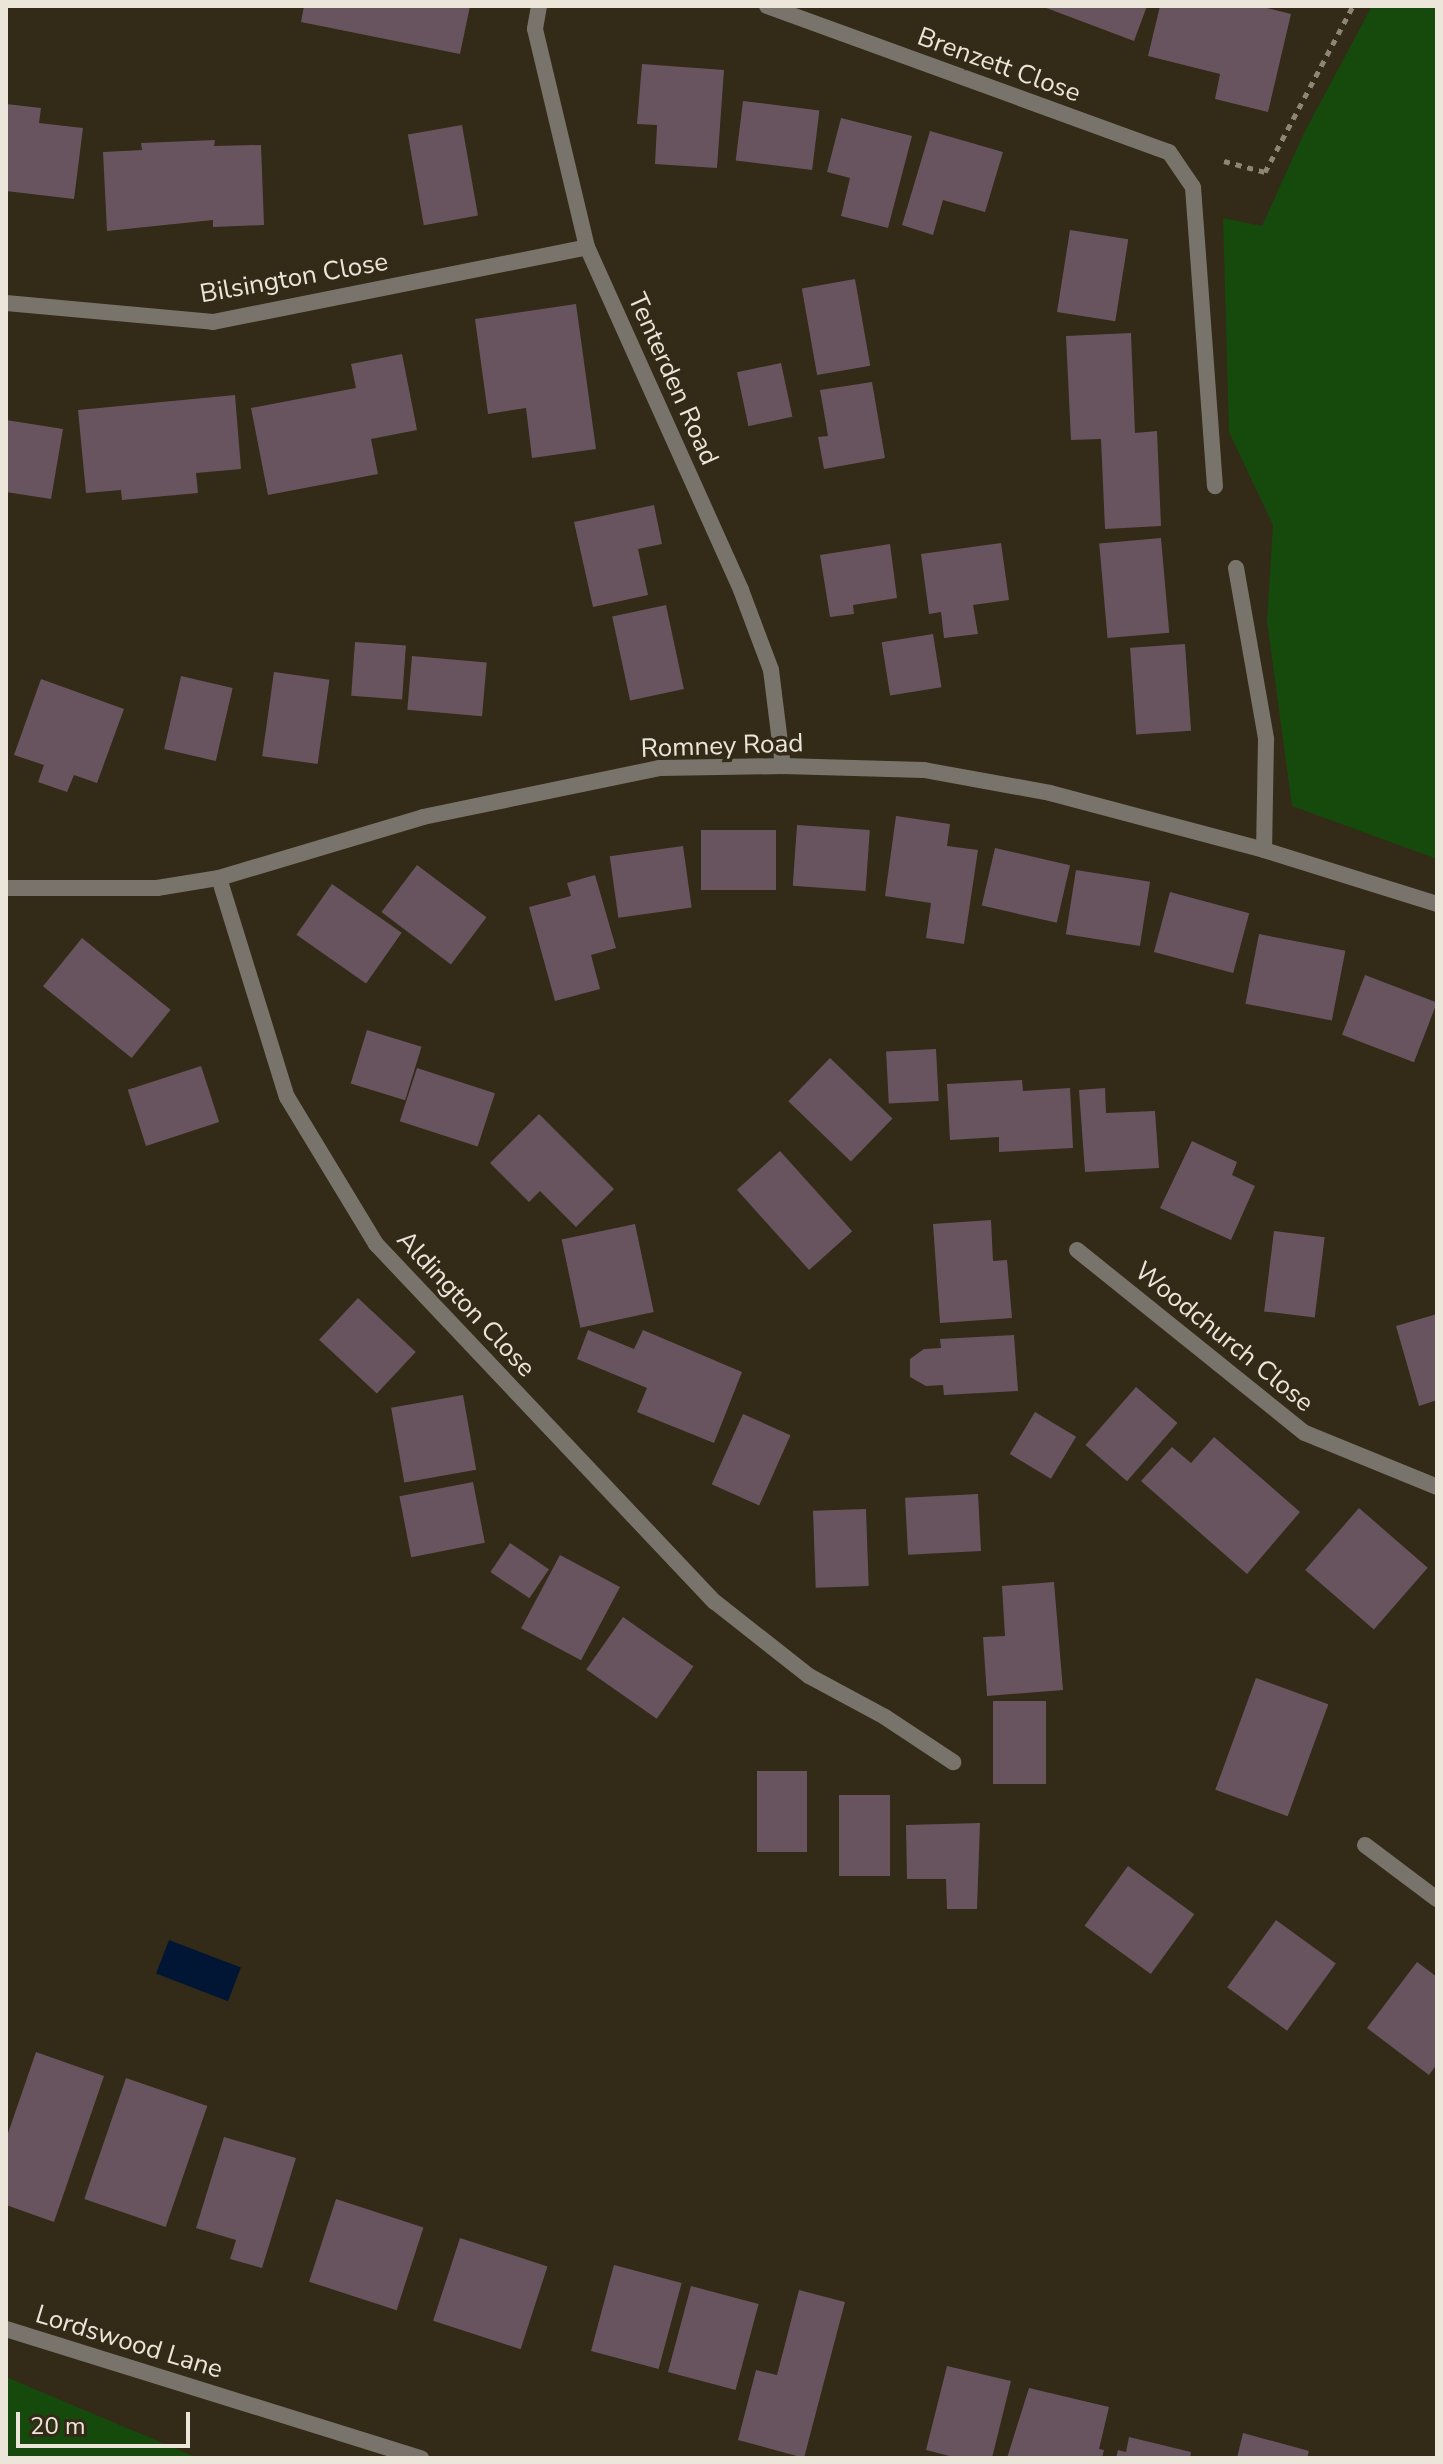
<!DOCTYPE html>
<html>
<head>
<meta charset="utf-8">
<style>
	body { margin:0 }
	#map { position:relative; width:1443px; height:2464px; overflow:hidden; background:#332a18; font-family:"Nunito Sans",sans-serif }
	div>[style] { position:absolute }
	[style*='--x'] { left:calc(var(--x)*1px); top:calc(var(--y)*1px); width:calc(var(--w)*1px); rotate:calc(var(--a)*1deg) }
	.green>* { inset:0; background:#164a0c }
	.water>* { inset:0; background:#001634; transform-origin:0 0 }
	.building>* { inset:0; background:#68545f; transform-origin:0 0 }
	.path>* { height:5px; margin-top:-2.5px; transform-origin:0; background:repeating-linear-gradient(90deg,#8d8677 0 6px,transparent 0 12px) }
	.service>* { height:16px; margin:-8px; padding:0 8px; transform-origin:8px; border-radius:8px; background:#78746b }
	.minor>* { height:16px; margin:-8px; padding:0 8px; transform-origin:8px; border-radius:8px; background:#78746b }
	.tertiary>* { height:16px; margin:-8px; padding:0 8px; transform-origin:8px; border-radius:8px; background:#78746b }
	span { translate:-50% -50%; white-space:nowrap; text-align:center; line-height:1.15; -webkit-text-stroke:7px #332a18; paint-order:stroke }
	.street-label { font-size:26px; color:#ebe5da }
	.frame { position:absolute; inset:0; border:8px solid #ebe5da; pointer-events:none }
	.scale { position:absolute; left:16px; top:2412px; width:174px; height:36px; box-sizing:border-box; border:4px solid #ebe5da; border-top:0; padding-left:10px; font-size:24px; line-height:28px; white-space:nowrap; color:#ebe5da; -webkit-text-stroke:6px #332a18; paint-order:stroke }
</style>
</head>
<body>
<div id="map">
	<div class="green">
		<i style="clip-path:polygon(1372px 6px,1437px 6px,1437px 859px,1292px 806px,1267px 621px,1273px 525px,1229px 432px,1223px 218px,1262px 226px,1305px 131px)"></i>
		<i style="clip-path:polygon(6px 2377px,198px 2458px,6px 2458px)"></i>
	</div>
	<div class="water">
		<i style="left:169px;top:1940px;width:77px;height:36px;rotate:21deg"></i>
	</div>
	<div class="building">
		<i style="clip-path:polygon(304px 6px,470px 6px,460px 54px,301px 22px)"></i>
		<i style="clip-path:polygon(1041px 6px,1147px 6px,1134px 41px)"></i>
		<i style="clip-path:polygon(1160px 6px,1259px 6px,1291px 14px,1268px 112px,1215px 99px,1220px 74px,1148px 56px)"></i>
		<i style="clip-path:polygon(642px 64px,724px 70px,717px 168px,655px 164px,657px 125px,637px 124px)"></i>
		<i style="left:743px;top:101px;width:77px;height:60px;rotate:7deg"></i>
		<i style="clip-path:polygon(6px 104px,41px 108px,39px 123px,83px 128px,74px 199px,6px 191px)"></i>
		<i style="clip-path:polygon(841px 118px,912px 136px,888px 228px,841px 216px,850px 178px,827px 172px)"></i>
		<i style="left:462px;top:125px;width:92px;height:55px;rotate:80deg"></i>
		<i style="clip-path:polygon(930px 131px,1003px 152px,985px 212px,943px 200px,933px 235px,902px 225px)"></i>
		<i style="clip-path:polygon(215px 140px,214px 146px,261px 145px,264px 225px,213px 227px,213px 220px,107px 231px,103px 152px,142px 150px,141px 143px)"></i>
		<i style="left:1070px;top:230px;width:59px;height:83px;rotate:9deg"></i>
		<i style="left:855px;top:279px;width:88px;height:54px;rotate:80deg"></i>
		<i style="clip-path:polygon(576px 304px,596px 449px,532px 458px,526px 408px,488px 414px,475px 319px)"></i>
		<i style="clip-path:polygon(1131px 333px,1135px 433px,1157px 431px,1161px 526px,1105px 529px,1101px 439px,1071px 440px,1066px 336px)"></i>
		<i style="clip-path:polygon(402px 354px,417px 430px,371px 439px,378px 474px,268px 495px,251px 408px,356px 388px,351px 364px)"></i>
		<i style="left:781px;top:363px;width:55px;height:45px;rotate:78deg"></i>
		<i style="clip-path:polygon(872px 382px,885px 458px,824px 469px,818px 437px,828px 436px,820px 390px)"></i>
		<i style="clip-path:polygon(235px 395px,241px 469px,196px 473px,198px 493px,122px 500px,121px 490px,86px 493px,78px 410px)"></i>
		<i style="clip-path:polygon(6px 420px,63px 429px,51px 499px,6px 492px)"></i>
		<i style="clip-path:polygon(654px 505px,662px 544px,638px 549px,648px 595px,593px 607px,574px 522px)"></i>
		<i style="left:1161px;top:538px;width:95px;height:62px;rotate:85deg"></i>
		<i style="clip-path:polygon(1001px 543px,1009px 600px,973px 605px,978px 634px,944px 638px,941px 612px,929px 614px,921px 554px)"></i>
		<i style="clip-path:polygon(890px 544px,897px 598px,853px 605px,854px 614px,830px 617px,820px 555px)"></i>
		<i style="left:666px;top:605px;width:86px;height:55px;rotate:78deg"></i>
		<i style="left:933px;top:634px;width:54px;height:52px;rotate:81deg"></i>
		<i style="left:355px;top:642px;width:51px;height:54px;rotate:4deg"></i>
		<i style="left:1185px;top:644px;width:87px;height:55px;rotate:86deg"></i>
		<i style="left:412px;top:656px;width:75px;height:54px;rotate:5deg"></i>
		<i style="left:274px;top:672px;width:56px;height:85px;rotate:8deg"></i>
		<i style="left:181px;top:676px;width:53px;height:75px;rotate:13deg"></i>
		<i style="clip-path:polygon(41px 679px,124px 709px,97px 783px,74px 775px,67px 792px,38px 782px,44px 765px,14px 755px)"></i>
		<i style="clip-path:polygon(896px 816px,950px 824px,947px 846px,978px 850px,964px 944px,926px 938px,931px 903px,885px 896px)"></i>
		<i style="left:797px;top:825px;width:73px;height:61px;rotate:4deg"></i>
		<i style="left:701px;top:830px;width:75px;height:60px"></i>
		<i style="left:683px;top:846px;width:62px;height:74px;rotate:82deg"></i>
		<i style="left:995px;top:848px;width:77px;height:59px;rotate:13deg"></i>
		<i style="left:417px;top:865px;width:87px;height:59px;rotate:37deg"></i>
		<i style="left:1076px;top:870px;width:75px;height:65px;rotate:9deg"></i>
		<i style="clip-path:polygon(595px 875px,616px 948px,591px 955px,600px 989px,555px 1001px,529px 907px,571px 896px,567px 883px)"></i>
		<i style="left:332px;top:884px;width:85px;height:62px;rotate:35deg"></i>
		<i style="left:1170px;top:892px;width:82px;height:62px;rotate:15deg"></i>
		<i style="left:1259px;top:934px;width:88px;height:71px;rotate:11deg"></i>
		<i style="left:82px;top:938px;width:114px;height:62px;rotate:39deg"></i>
		<i style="left:1365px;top:975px;width:77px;height:64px;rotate:21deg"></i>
		<i style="left:367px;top:1030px;width:57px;height:56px;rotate:17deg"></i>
		<i style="left:936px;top:1049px;width:52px;height:50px;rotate:87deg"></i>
		<i style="left:830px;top:1058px;width:87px;height:60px;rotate:44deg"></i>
		<i style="left:201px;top:1066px;width:59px;height:77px;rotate:72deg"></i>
		<i style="left:417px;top:1068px;width:82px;height:56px;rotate:18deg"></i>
		<i style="clip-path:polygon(1022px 1080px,1023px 1091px,1070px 1088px,1073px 1148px,999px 1152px,999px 1137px,950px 1140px,947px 1084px)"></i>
		<i style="clip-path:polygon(1105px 1088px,1106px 1113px,1155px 1111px,1159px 1168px,1085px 1172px,1079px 1090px)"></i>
		<i style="clip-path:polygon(539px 1114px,614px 1189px,576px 1227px,540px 1191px,529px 1202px,490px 1163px)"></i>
		<i style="clip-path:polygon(1192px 1141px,1237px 1162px,1232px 1175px,1255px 1186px,1231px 1240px,1160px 1208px)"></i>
		<i style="left:780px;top:1151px;width:108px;height:58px;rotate:48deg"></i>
		<i style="clip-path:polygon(991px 1220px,993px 1261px,1007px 1260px,1012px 1318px,940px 1323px,933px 1224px)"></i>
		<i style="left:635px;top:1224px;width:90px;height:75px;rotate:78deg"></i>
		<i style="left:1274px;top:1231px;width:51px;height:81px;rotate:7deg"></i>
		<i style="left:358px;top:1298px;width:79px;height:57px;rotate:43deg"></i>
		<i style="clip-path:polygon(1437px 1314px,1437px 1400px,1419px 1406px,1396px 1326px)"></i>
		<i style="clip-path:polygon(588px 1330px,634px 1349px,643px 1330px,742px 1372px,714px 1443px,637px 1412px,647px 1388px,577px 1359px)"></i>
		<i style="clip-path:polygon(1014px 1335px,1018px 1391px,944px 1395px,943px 1385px,926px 1386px,910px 1377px,910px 1359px,924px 1349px,941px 1348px,940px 1339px)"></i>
		<i style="left:1136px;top:1387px;width:55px;height:77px;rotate:41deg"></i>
		<i style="left:463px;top:1395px;width:76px;height:73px;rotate:80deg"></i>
		<i style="left:1035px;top:1412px;width:48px;height:49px;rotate:31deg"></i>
		<i style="left:743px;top:1414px;width:52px;height:77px;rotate:24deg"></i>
		<i style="clip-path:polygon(1214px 1437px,1300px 1512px,1247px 1574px,1141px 1481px,1172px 1447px,1191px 1463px)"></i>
		<i style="left:473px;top:1482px;width:62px;height:75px;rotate:79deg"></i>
		<i style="left:978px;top:1494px;width:57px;height:73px;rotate:87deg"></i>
		<i style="left:1359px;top:1508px;width:91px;height:82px;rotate:41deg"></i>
		<i style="left:866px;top:1509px;width:77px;height:53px;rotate:88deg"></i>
		<i style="left:510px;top:1543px;width:47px;height:35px;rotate:34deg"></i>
		<i style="left:560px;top:1555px;width:68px;height:83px;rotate:28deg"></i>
		<i style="clip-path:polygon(1054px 1582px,1063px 1690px,987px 1696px,983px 1637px,1005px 1636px,1002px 1586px)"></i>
		<i style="left:623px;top:1617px;width:86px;height:64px;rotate:35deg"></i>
		<i style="left:1256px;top:1678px;width:77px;height:119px;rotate:20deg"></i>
		<i style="left:993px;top:1701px;width:53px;height:83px"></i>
		<i style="left:757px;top:1771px;width:50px;height:81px"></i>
		<i style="left:839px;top:1795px;width:51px;height:81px"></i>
		<i style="clip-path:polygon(980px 1823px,977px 1909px,947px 1909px,946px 1879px,907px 1879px,906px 1825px)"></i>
		<i style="left:1128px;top:1866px;width:82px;height:74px;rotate:36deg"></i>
		<i style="left:1276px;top:1920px;width:74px;height:83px;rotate:36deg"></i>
		<i style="clip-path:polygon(1417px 1962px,1437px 1977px,1437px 2064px,1429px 2075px,1367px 2028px)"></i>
		<i style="clip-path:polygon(36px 2052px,104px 2076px,54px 2222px,6px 2205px,6px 2139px)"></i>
		<i style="left:126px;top:2078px;width:86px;height:128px;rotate:19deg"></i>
		<i style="clip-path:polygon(224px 2137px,296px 2158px,262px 2268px,230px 2259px,236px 2240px,196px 2228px)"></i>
		<i style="left:336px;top:2199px;width:92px;height:87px;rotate:18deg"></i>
		<i style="left:460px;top:2238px;width:92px;height:87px;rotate:18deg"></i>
		<i style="left:614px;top:2265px;width:70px;height:89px;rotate:15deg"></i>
		<i style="left:691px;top:2286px;width:70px;height:89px;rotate:15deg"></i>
		<i style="clip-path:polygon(799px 2290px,845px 2302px,804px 2458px,738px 2440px,756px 2370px,777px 2375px)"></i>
		<i style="clip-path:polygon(947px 2366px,1011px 2381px,992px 2458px,957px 2458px,926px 2450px)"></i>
		<i style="clip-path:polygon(1029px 2388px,1109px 2407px,1099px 2449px,1104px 2450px,1102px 2458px,1007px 2458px)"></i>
		<i style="clip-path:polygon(1243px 2433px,1309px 2451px,1307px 2458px,1237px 2458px)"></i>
		<i style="clip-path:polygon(1129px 2437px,1191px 2452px,1190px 2458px,1116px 2458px,1118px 2450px,1126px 2452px)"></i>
	</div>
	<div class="path">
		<i style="--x:1224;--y:161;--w:42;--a:15"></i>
		<i style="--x:1265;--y:172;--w:188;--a:-62.1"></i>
	</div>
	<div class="service">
		<i style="--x:1169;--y:152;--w:42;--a:55.6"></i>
		<i style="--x:1193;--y:187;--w:300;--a:85.8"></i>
		<i style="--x:1236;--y:568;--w:174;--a:80"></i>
		<i style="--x:1266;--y:739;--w:111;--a:91"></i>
		<i style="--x:885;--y:1717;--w:82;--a:33.5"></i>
	</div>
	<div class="minor">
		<i style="--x:539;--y:6;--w:23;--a:100"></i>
		<i style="--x:535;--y:29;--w:224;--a:76.6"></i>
		<i style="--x:587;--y:247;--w:376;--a:65.8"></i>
		<i style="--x:741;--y:590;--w:85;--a:69.4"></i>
		<i style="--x:771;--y:670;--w:97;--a:82.9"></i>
		<i style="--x:767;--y:6;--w:428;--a:20"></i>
		<i style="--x:6;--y:303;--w:208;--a:5.2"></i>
		<i style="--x:213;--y:322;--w:381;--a:-11.3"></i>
		<i style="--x:219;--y:878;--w:229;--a:72.8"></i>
		<i style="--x:287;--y:1097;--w:172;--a:58.8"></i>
		<i style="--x:376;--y:1244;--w:493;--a:46.6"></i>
		<i style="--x:715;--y:1602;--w:120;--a:38.2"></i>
		<i style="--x:809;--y:1676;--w:86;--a:28.3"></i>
		<i style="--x:6;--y:888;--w:151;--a:0"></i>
		<i style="--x:157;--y:888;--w:63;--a:-9.2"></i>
		<i style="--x:219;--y:878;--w:213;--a:-16.6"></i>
		<i style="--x:423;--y:817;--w:241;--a:-11.7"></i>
		<i style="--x:659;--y:768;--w:124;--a:-0.9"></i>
		<i style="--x:783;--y:766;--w:141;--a:1.6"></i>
		<i style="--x:924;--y:770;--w:128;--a:10.3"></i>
		<i style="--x:1050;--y:793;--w:221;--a:14.9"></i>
		<i style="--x:1264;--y:850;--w:181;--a:17.3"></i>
		<i style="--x:1077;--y:1250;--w:292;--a:38.8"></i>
		<i style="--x:1305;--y:1433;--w:143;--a:22.2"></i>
		<i style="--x:1365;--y:1845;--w:90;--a:36.9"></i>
	</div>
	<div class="tertiary">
		<i style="--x:6;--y:2329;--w:435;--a:17.3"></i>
	</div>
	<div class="street-label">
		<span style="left:999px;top:65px;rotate:20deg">Brenzett Close</span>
		<span style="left:294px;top:278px;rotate:-10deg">Bilsington Close</span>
		<span style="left:673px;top:379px;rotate:66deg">Tenterden Road</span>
		<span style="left:722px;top:746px;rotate:-2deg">Romney Road</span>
		<span style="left:466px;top:1304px;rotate:47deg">Aldington Close</span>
		<span style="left:1224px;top:1337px;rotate:39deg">Woodchurch Close</span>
		<span style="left:129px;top:2342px;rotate:17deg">Lordswood Lane</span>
	</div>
	<div class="frame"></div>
	<div class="scale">20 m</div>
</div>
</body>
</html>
